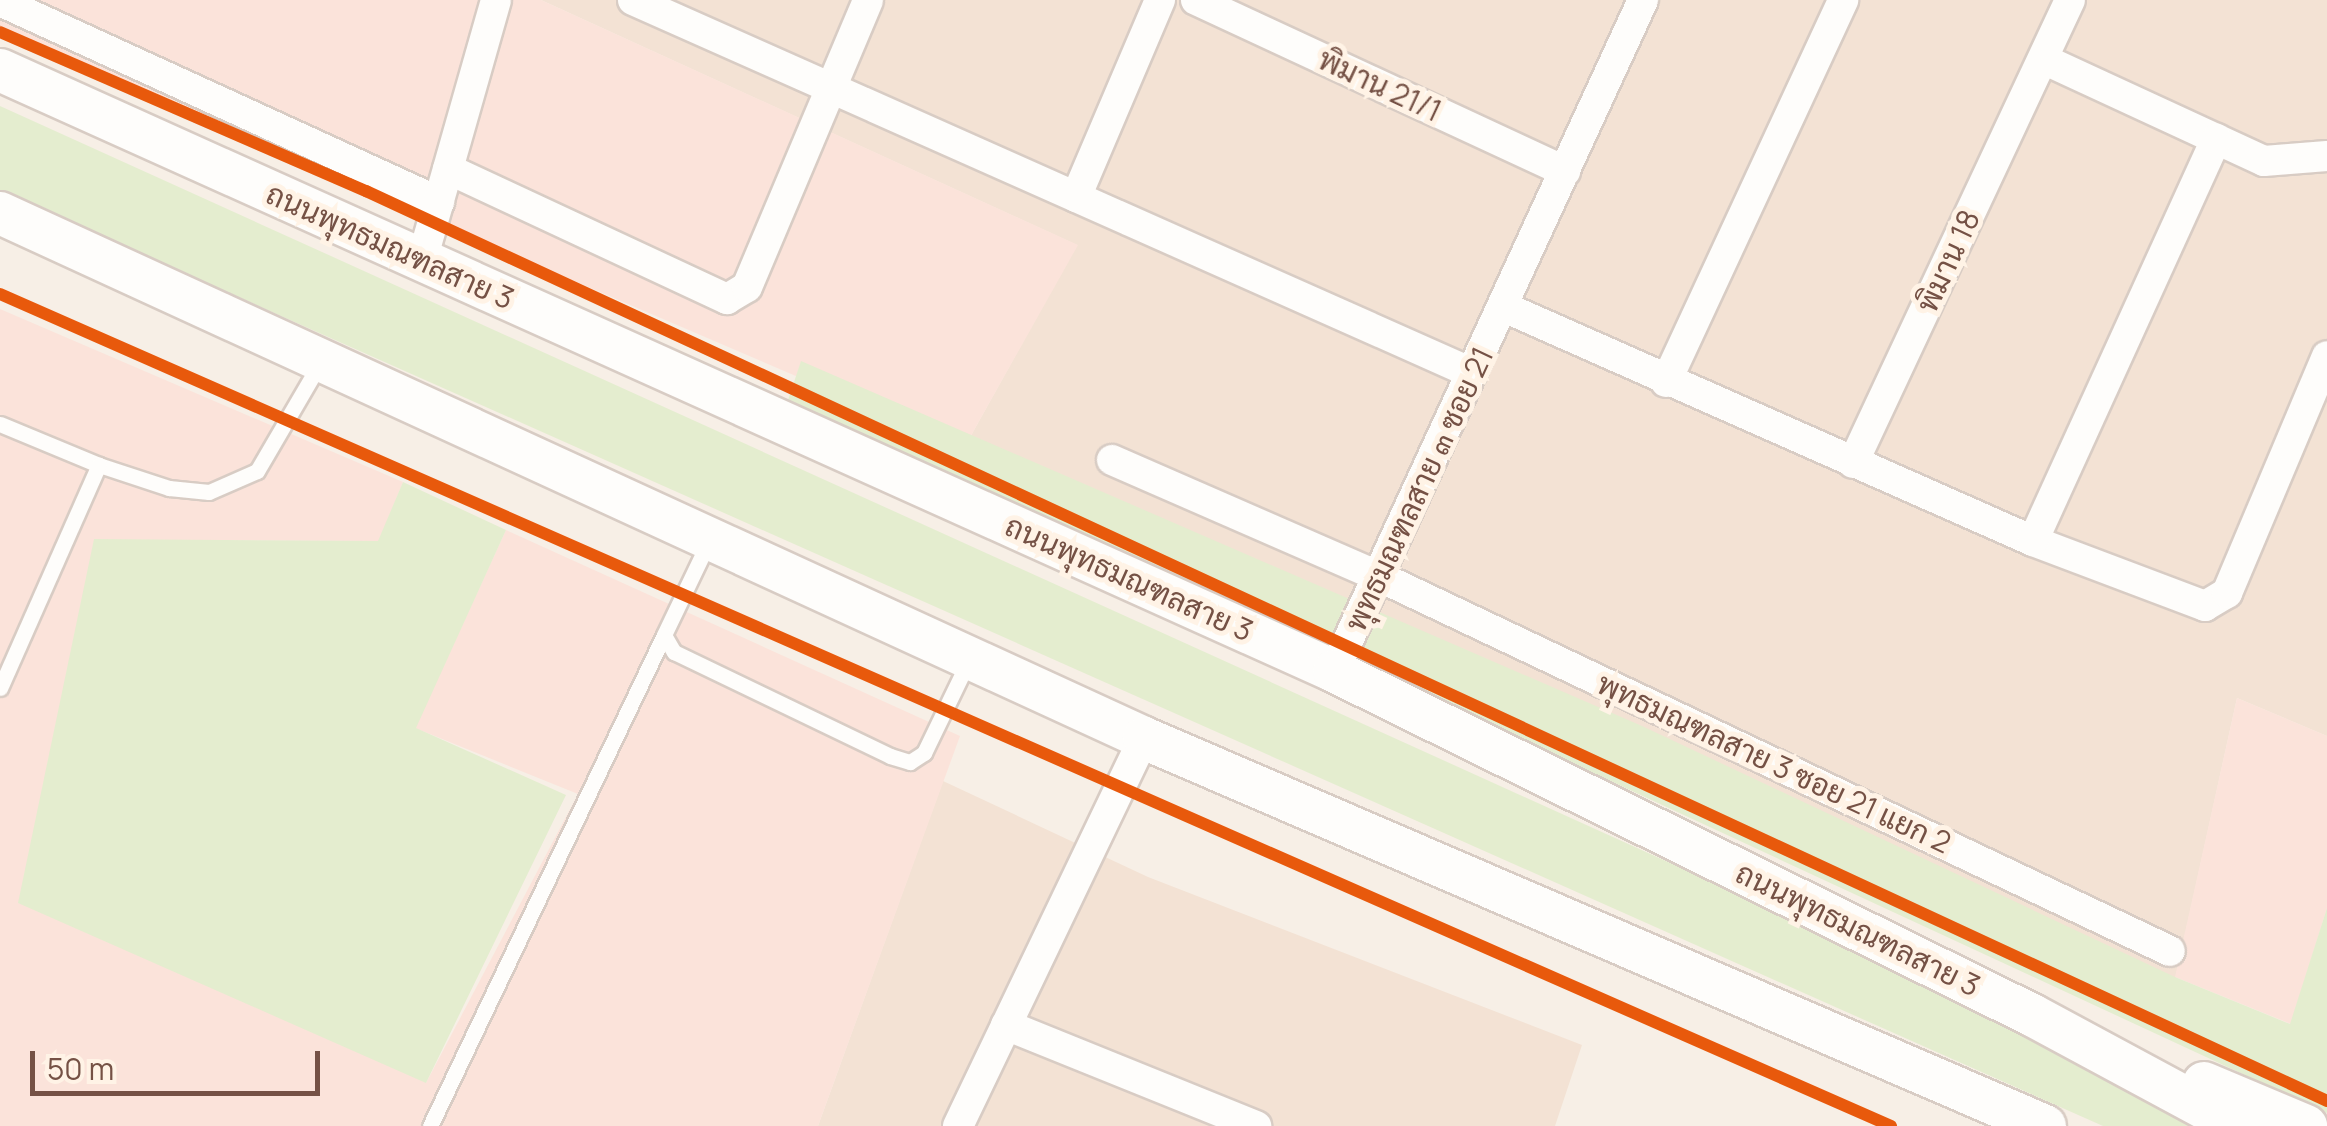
<!DOCTYPE html>
<html>
<head>
<meta charset="utf-8">
<style>
	body { margin:0 }
	#map { position:relative; width:2327px; height:1126px; overflow:hidden; background:#f7efe6; font-family:Manrope,Sarabun,sans-serif }
	div>[style] { position:absolute }
	[style*='--x'] { left:calc(var(--x)*1px); top:calc(var(--y)*1px); width:calc(var(--w)*1px); rotate:calc(var(--a)*1deg) }
	.residential>* { inset:0; background:#f3e2d4 }
	.commercial>* { inset:0; background:#fbe3da }
	.green>* { inset:0; background:#e4edcf }
	.roads { filter:drop-shadow(2px 0 #d8ccc4) drop-shadow(-2px 0 #d8ccc4) drop-shadow(0 2px #d8ccc4) drop-shadow(0 -2px #d8ccc4) }
	.lane>* { height:15px; margin:-7.5px; padding:0 7.5px; transform-origin:7.5px; border-radius:7.5px; background:#fefdfb }
	.street>* { height:30px; margin:-15px; padding:0 15px; transform-origin:15px; border-radius:15px; background:#fefdfb }
	.secondary>* { height:42px; margin:-21px; padding:0 21px; transform-origin:21px; border-radius:21px; background:#fefdfb }
	.cycleway>* { height:12px; margin:-6px; padding:0 6px; transform-origin:6px; border-radius:6px; background:#e8590c }
	span { translate:-50% -50%; white-space:nowrap; text-align:center; line-height:1.15; -webkit-text-stroke:10px #fff3e6; paint-order:stroke }
	.street-label { font-size:30px; color:#755145 }
	.scale { position:absolute; left:30px; top:1051px; width:290px; height:45px; box-sizing:border-box; border:5px solid #755145; border-top:0; padding-left:12px; font-size:30px; line-height:35px; white-space:nowrap; color:#755145; -webkit-text-stroke:8px #fff3e6; paint-order:stroke }
</style>
</head>
<body>
<div id="map">
	<div class="residential">
		<i style="clip-path:polygon(541px 0,2327px 0,2327px 736px,2237px 698px,2171px 998px,964px 448px,1077px 245px)"></i>
		<i style="clip-path:polygon(943px 781px,1148px 877px,1582px 1045px,1555px 1126px,818px 1126px)"></i>
	</div>
	<div class="commercial">
		<i style="clip-path:polygon(0 0,541px 0,1078px 245px,964px 448px,0 35px)"></i>
		<i style="clip-path:polygon(0 309px,403px 482px,379px 541px,94px 540px,426px 1083px,578px 794px,415px 728px,506px 530px,960px 736px,818px 1126px,0 1126px)"></i>
		<i style="clip-path:polygon(2237px 698px,2327px 736px,2327px 908px,2291px 1024px,2175px 977px)"></i>
	</div>
	<div class="green">
		<i style="clip-path:polygon(0 106px,1809px 926px,2202px 1126px,2103px 1126px,0 191px)"></i>
		<i style="clip-path:polygon(801px 361px,1642px 726px,2175px 977px,2290px 1024px,2327px 908px,2327px 1113px,788px 400px)"></i>
		<i style="clip-path:polygon(403px 482px,506px 530px,416px 728px,566px 795px,426px 1083px,18px 903px,94px 539px,378px 541px)"></i>
	</div>
	<div class="roads">
		<div class="lane">
			<i style="--x:0;--y:424;--w:107;--a:22.5"></i>
			<i style="--x:99;--y:465;--w:74;--a:18.2"></i>
			<i style="--x:169;--y:488;--w:40;--a:5.7"></i>
			<i style="--x:209;--y:492;--w:52;--a:-23.6"></i>
			<i style="--x:257;--y:471;--w:123;--a:-59.7"></i>
			<i style="--x:709;--y:541;--w:104;--a:115.6"></i>
			<i style="--x:664;--y:635;--w:20;--a:60"></i>
			<i style="--x:674;--y:652;--w:240;--a:25.7"></i>
			<i style="--x:890;--y:756;--w:21;--a:17"></i>
			<i style="--x:910;--y:762;--w:17;--a:-33"></i>
			<i style="--x:924;--y:753;--w:101;--a:-64.2"></i>
			<i style="--x:0;--y:688;--w:244;--a:-66.1"></i>
			<i style="--x:430;--y:1126;--w:544;--a:-64.52"></i>
		</div>
		<div class="street">
			<i style="--x:633;--y:0;--w:918;--a:23.97"></i>
			<i style="--x:1196;--y:0;--w:407;--a:24.9"></i>
			<i style="--x:0;--y:1;--w:483;--a:24.6"></i>
			<i style="--x:2043;--y:59;--w:243;--a:24.8"></i>
			<i style="--x:2264;--y:161;--w:63;--a:-4.5"></i>
			<i style="--x:448;--y:169;--w:308;--a:25"></i>
			<i style="--x:727;--y:299;--w:23;--a:-31"></i>
			<i style="--x:747;--y:287;--w:311;--a:-67.1"></i>
			<i style="--x:1076;--y:197;--w:214;--a:-66.9"></i>
			<i style="--x:422;--y:260;--w:270;--a:-74.1"></i>
			<i style="--x:1504;--y:307;--w:578;--a:23.86"></i>
			<i style="--x:2033;--y:541;--w:184;--a:20.7"></i>
			<i style="--x:2205;--y:606;--w:26;--a:-31"></i>
			<i style="--x:2227;--y:593;--w:257;--a:-67.1"></i>
			<i style="--x:1666;--y:382;--w:421;--a:-65.1"></i>
			<i style="--x:1112;--y:460;--w:290;--a:23.6"></i>
			<i style="--x:1378;--y:576;--w:876;--a:25.34"></i>
			<i style="--x:1853;--y:463;--w:511;--a:-64.89"></i>
			<i style="--x:2033;--y:541;--w:442;--a:-65.5"></i>
			<i style="--x:1334;--y:671;--w:739;--a:-65.27"></i>
			<i style="--x:1006;--y:1025;--w:270;--a:22"></i>
			<i style="--x:958;--y:1126;--w:430;--a:-64.4"></i>
		</div>
		<div class="secondary">
			<i style="--x:0;--y:70;--w:1463;--a:24.25"></i>
			<i style="--x:1334;--y:671;--w:778;--a:26.24"></i>
			<i style="--x:2032;--y:1015;--w:234;--a:28.3"></i>
			<i style="--x:0;--y:213;--w:1259;--a:24.65"></i>
			<i style="--x:1144;--y:738;--w:981;--a:23.3"></i>
			<i style="--x:2204;--y:1083;--w:111;--a:22.9"></i>
		</div>
	</div>
	<div class="cycleway">
		<i style="--x:0;--y:32;--w:399;--a:23.5"></i>
		<i style="--x:366;--y:191;--w:2162;--a:24.89"></i>
		<i style="--x:0;--y:294;--w:2066;--a:23.75"></i>
	</div>
	<div class="street-label">
		<span style="left:1380px;top:85px;rotate:25deg">พิมาน 21/1</span>
		<span style="left:390px;top:246px;rotate:24deg">ถนนพุทธมณฑลสาย 3</span>
		<span style="left:1948px;top:261px;rotate:-65deg">พิมาน 18</span>
		<span style="left:1419px;top:489px;rotate:-65deg">พุทธมณฑลสาย ๓ ซอย 21</span>
		<span style="left:1129px;top:578px;rotate:24deg">ถนนพุทธมณฑลสาย 3</span>
		<span style="left:1774px;top:763px;rotate:25deg">พุทธมณฑลสาย 3 ซอย 21 แยก 2</span>
		<span style="left:1858px;top:929px;rotate:26deg">ถนนพุทธมณฑลสาย 3</span>
	</div>
	<div class="scale">50 m</div>
</div>
</body>
</html>
